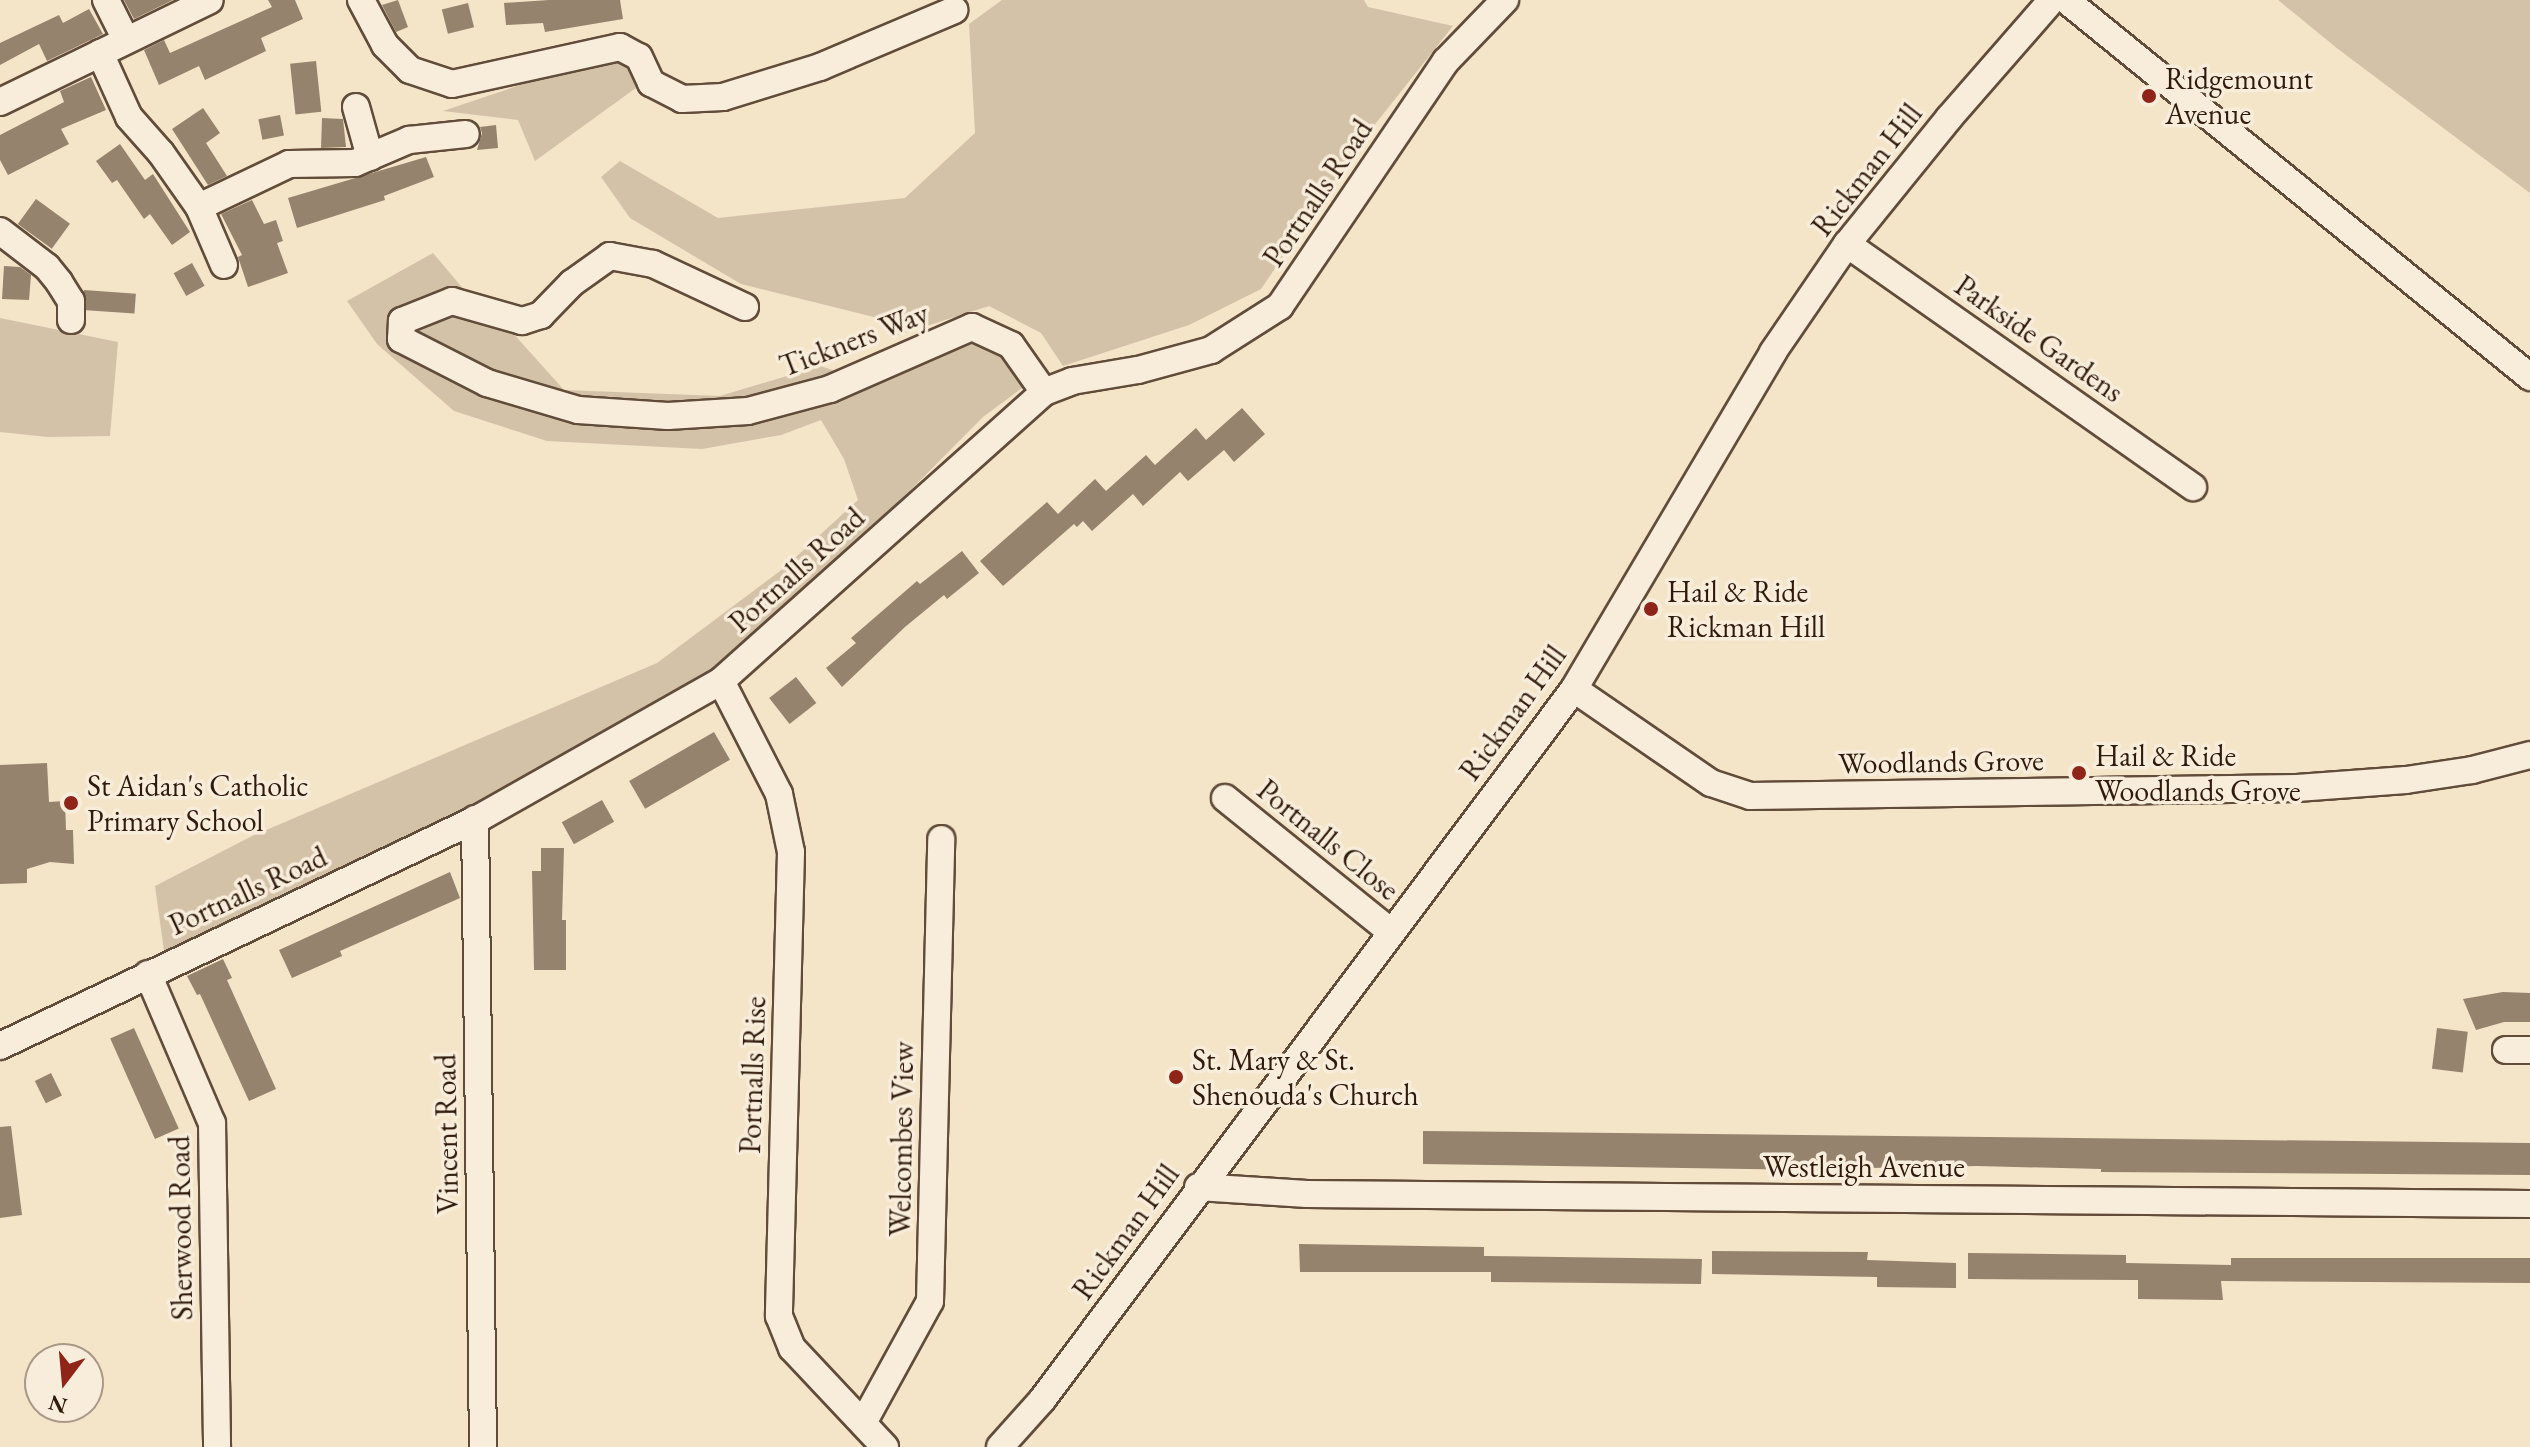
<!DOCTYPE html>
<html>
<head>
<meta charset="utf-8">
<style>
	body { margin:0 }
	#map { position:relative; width:2530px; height:1447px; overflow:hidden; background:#f4e4c8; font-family:"EB Garamond",serif }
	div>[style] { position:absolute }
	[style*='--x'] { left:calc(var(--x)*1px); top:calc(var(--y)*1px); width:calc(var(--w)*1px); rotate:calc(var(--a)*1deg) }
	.green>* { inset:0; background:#d3c2a8 }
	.building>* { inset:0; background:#96836d; transform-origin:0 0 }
	.roads { filter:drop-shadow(2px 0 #614c3a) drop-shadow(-2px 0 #614c3a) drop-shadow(0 2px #614c3a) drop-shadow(0 -2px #614c3a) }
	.minor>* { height:26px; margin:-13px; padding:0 13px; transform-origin:13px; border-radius:13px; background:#f8eddb }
	.dots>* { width:22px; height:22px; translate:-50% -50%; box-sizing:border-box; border:4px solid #f8eddb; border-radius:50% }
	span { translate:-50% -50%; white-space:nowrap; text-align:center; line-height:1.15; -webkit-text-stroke:7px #f8eddb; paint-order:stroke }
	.poi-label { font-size:30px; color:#301a0a }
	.left { translate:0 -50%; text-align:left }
	.street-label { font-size:30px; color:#301a0a }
	.north { position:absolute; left:24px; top:1343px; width:80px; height:80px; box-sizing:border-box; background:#f8eddb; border:2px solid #a89987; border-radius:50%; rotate:196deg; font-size:22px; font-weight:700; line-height:32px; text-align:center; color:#301a0a }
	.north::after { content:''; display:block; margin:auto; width:28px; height:36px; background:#8f2418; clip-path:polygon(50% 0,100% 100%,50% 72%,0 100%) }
</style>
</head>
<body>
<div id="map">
	<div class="green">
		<i style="clip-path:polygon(1002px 0,1364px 0,1368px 7px,1453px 26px,1357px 147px,1261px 289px,1189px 325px,1063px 366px,1041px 333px,989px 306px,892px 337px,890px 321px,741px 284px,630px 218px,601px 177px,620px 161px,718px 218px,905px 198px,975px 133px,969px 24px)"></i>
		<i style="clip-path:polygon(2278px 0,2530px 0,2530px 193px,2338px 49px)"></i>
		<i style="clip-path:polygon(618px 52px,633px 64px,640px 85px,535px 161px,518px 120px,443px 111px)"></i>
		<i style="clip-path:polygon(433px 253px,466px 292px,511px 331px,564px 390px,720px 396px,820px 366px,864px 380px,971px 337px,1009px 351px,1022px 388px,983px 417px,721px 681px,166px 965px,155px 886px,252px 836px,657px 663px,784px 568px,858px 500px,844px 459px,821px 420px,781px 435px,702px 449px,547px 441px,454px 411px,377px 344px,347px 301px)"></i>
		<i style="clip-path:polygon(0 318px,118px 342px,110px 436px,48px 437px,0 432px)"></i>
	</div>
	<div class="building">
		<i style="clip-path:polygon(124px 0,173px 0,134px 19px)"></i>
		<i style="clip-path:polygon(268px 0,295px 0,303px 19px,261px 38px,266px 51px,205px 80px,199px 66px,159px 85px,144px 50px,164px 40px,170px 53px,272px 7px)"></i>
		<i style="clip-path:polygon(398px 0,408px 27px,396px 32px,382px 5px)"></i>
		<i style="clip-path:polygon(549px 0,620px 0,623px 19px,545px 32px,543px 23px,506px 25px,504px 3px)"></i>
		<i style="left:468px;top:3px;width:25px;height:27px;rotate:76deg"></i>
		<i style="clip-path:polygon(89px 9px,103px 34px,47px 61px,39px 44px,0 65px,0 43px,59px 15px,63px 23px)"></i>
		<i style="left:316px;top:61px;width:51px;height:26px;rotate:84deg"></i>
		<i style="clip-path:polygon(91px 77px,106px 110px,61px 129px,69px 144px,8px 175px,0 160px,0 135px,64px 102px,60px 91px)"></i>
		<i style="clip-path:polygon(203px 108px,220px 133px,206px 143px,227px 176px,208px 185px,172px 129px)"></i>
		<i style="left:280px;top:115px;width:21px;height:22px;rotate:79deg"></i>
		<i style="clip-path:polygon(322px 118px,343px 119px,346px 147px,321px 148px)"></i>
		<i style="clip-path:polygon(496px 125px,498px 148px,477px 150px,482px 133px,480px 127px)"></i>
		<i style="clip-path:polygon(120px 144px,145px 180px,153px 174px,190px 232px,172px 245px,150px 214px,144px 219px,117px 180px,112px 183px,96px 161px)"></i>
		<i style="clip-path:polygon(426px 157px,434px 177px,384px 196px,385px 200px,297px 228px,288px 198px)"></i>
		<i style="left:36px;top:199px;width:42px;height:31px;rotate:36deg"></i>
		<i style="clip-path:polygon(252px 200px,264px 224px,276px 220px,283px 241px,277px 243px,288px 273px,248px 287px,238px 257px,242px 255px,221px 214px)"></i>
		<i style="left:192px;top:263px;width:26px;height:21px;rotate:61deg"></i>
		<i style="clip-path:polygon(4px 266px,20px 267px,31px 275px,29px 300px,2px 299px)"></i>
		<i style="left:84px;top:290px;width:52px;height:20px;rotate:4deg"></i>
		<i style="clip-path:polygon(1242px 408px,1265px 434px,1234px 462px,1224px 450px,1188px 481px,1180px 472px,1143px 506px,1133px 494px,1092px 531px,1083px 521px,1077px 527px,1074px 524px,1003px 586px,980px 561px,1047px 502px,1058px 514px,1095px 479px,1106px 491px,1146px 455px,1155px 465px,1196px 428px,1206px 440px)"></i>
		<i style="clip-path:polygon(962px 551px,979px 573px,947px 599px,944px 595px,905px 627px,842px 687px,826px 668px,856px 643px,851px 638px,917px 581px,920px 584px)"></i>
		<i style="left:796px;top:677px;width:33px;height:34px;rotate:52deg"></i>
		<i style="left:714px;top:732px;width:32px;height:98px;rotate:60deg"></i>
		<i style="clip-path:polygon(47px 763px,49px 802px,65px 801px,66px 830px,73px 830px,74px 864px,50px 862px,27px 869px,27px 883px,0 884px,0 765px)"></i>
		<i style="left:602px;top:800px;width:25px;height:46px;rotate:61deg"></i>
		<i style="clip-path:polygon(541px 848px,564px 848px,562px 920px,566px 920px,566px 970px,534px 970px,532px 871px,541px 871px)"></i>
		<i style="clip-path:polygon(450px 872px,460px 898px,340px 951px,342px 956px,292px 978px,279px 950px)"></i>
		<i style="clip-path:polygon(223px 959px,232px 978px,227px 980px,276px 1089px,249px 1101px,200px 994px,197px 995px,187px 976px)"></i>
		<i style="clip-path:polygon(2503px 992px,2530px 993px,2530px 1022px,2504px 1022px,2476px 1030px,2463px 999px)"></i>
		<i style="left:134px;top:1028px;width:110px;height:26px;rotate:66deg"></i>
		<i style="left:2437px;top:1028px;width:31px;height:41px;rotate:7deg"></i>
		<i style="left:51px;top:1073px;width:25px;height:18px;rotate:64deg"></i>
		<i style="clip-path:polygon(11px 1126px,22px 1215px,0 1218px,0 1127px)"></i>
		<i style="clip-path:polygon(1423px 1131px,2530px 1143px,2530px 1175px,2101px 1172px,2101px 1169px,1977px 1166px,1870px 1168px,1870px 1171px,1423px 1164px)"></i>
		<i style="clip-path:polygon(1299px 1244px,1484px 1247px,1484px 1256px,1702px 1259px,1701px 1284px,1491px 1282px,1491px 1272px,1300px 1272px)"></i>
		<i style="clip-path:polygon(1712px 1251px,1868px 1252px,1867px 1260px,1956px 1263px,1956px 1288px,1877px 1287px,1877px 1277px,1712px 1274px)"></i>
		<i style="clip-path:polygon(1968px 1253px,2126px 1255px,2126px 1263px,2231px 1265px,2231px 1258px,2530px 1258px,2530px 1283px,2221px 1281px,2223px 1300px,2138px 1299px,2138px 1280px,1968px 1279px)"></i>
	</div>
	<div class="roads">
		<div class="minor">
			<i style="--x:106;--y:0;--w:45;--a:63.4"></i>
			<i style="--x:361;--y:0;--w:51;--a:61.9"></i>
			<i style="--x:385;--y:45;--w:35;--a:45"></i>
			<i style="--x:410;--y:70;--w:44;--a:18.4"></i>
			<i style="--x:452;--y:84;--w:172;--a:-12.4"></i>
			<i style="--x:620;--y:47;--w:21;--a:28"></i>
			<i style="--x:639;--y:57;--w:29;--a:65"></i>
			<i style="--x:651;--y:83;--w:35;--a:27"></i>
			<i style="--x:682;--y:99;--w:41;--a:-2.8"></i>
			<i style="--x:723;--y:97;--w:102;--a:-17.2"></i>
			<i style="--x:820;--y:67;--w:146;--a:-23"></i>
			<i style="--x:2066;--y:0;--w:598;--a:39.09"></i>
			<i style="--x:100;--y:53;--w:70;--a:65.6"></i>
			<i style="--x:129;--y:117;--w:48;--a:48.4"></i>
			<i style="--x:161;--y:153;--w:66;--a:54.9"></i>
			<i style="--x:199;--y:207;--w:63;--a:66.7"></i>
			<i style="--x:0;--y:102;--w:233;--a:-25.9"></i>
			<i style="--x:356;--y:107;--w:52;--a:74.4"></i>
			<i style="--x:199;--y:207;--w:100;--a:-25.5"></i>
			<i style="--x:289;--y:164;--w:66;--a:-0.9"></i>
			<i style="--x:355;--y:163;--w:59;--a:-23.1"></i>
			<i style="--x:409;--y:140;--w:57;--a:-6"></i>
			<i style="--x:0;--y:231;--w:59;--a:37.5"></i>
			<i style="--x:47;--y:267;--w:19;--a:51"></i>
			<i style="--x:59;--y:282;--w:22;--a:58"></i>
			<i style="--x:71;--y:301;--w:19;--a:90"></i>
			<i style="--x:1847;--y:244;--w:423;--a:35.1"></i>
			<i style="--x:745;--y:307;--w:102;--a:-154.9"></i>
			<i style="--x:653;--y:264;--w:44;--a:-169.5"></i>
			<i style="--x:610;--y:256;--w:47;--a:144.6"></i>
			<i style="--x:572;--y:283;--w:45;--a:134.1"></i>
			<i style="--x:541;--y:315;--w:20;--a:162"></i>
			<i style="--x:522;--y:321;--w:73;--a:-164.1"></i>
			<i style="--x:452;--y:301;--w:54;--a:158.2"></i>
			<i style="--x:402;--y:321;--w:18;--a:93"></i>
			<i style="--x:401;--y:339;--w:97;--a:27.1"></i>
			<i style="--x:487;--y:383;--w:95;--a:16.5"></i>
			<i style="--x:578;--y:410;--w:90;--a:3.8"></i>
			<i style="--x:668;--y:416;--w:80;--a:-3.6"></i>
			<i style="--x:748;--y:411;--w:85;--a:-15"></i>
			<i style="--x:830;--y:389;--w:155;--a:-23.6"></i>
			<i style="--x:972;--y:327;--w:43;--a:24.8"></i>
			<i style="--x:1011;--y:345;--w:57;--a:54.9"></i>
			<i style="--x:721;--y:681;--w:127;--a:62.8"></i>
			<i style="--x:779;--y:794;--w:59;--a:78.3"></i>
			<i style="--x:791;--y:852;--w:464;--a:91.5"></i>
			<i style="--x:779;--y:1316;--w:35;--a:68"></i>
			<i style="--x:792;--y:1348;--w:136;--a:46.8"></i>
			<i style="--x:1574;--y:689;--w:166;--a:34.5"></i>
			<i style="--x:1711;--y:783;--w:41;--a:18.4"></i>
			<i style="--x:1750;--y:796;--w:547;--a:-0.84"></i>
			<i style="--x:2297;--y:788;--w:109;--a:-4.2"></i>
			<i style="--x:2406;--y:780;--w:67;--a:-8.6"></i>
			<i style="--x:2472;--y:770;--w:60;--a:-14.5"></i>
			<i style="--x:1225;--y:798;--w:213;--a:38.9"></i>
			<i style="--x:475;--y:819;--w:628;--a:89.27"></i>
			<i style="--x:148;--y:974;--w:162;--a:66.8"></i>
			<i style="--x:212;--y:1123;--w:324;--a:89.1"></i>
			<i style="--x:0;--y:1046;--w:533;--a:-25.46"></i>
			<i style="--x:481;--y:817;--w:276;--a:-29.5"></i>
			<i style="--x:721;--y:681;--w:433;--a:-41.8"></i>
			<i style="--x:1044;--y:392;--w:30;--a:-21"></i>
			<i style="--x:1072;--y:381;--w:67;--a:-9.5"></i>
			<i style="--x:1138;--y:370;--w:76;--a:-15.3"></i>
			<i style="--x:1211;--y:350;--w:82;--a:-32.5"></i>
			<i style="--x:1280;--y:306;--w:296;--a:-55.9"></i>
			<i style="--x:1446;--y:61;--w:85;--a:-46"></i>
			<i style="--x:2506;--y:1050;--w:24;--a:0"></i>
			<i style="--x:1198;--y:1187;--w:109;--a:3.7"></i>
			<i style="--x:1307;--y:1194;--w:1223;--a:0.47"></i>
			<i style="--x:863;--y:1423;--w:139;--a:-61.2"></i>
			<i style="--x:930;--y:1301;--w:462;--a:-88.6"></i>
			<i style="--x:1000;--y:1447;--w:63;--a:-48.2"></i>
			<i style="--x:1042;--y:1400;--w:888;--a:-53.19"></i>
			<i style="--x:1574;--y:689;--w:391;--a:-59.4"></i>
			<i style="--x:1773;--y:352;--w:131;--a:-55.6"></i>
			<i style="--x:1847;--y:244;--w:162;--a:-51"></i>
			<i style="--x:1949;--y:118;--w:157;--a:-48.9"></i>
		</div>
	</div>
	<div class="dots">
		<i style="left:2149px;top:96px;background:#8f2418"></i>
		<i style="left:1651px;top:609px;background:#8f2418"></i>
		<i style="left:2079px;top:773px;background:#8f2418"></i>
		<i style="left:71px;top:803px;background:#8f2418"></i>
		<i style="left:1176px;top:1077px;background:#8f2418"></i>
	</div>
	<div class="poi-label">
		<span class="left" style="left:2165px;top:96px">Ridgemount<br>Avenue</span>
		<span class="left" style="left:1667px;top:609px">Hail &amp; Ride<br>Rickman Hill</span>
		<span class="left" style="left:2095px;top:773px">Hail &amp; Ride<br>Woodlands Grove</span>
		<span class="left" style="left:87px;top:803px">St Aidan's Catholic<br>Primary School</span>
		<span class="left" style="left:1192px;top:1077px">St. Mary &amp; St.<br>Shenouda's Church</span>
	</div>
	<div class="street-label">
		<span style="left:1867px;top:170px;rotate:-52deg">Rickman Hill</span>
		<span style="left:1318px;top:193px;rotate:-56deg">Portnalls Road</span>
		<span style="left:2039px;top:339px;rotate:35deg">Parkside Gardens</span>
		<span style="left:854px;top:340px;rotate:-21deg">Tickners Way</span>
		<span style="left:797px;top:570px;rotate:-42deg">Portnalls Road</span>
		<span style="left:1513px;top:713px;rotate:-54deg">Rickman Hill</span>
		<span style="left:1941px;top:762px;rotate:-1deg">Woodlands Grove</span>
		<span style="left:1328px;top:840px;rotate:39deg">Portnalls Close</span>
		<span style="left:248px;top:891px;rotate:-25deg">Portnalls Road</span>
		<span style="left:753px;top:1075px;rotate:-88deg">Portnalls Rise</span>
		<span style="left:447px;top:1134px;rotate:-91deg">Vincent Road</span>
		<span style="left:902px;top:1139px;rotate:-89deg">Welcombes View</span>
		<span style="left:1864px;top:1167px">Westleigh Avenue</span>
		<span style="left:181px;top:1228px;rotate:-91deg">Sherwood Road</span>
		<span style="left:1126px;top:1232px;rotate:-54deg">Rickman Hill</span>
	</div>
	<div class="north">N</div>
</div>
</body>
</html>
